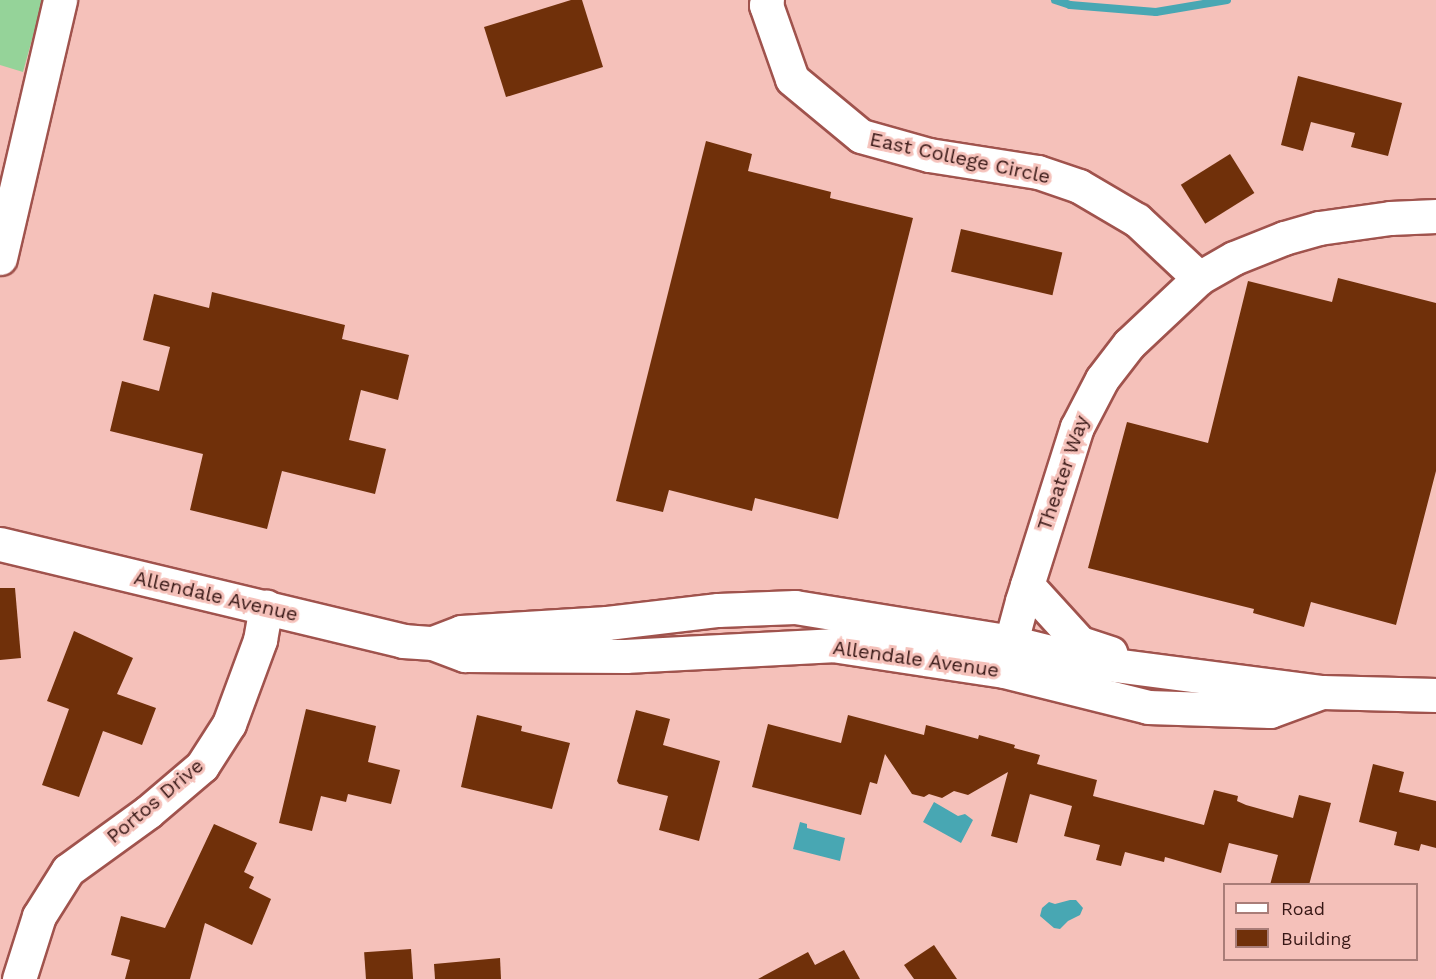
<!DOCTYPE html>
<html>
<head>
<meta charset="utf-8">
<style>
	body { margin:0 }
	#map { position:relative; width:1436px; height:979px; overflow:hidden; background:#f5c1ba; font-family:"Work Sans",sans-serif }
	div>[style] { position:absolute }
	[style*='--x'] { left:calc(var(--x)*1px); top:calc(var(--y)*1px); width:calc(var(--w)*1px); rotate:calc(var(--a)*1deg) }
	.green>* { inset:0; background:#95d399 }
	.water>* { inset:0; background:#48a7b3 }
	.stream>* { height:8px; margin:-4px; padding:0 4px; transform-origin:4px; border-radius:4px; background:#48a7b3 }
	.building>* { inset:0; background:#70300a; transform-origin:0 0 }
	.roads { filter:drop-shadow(2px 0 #a0534d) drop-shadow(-2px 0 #a0534d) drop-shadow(0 2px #a0534d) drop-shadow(0 -2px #a0534d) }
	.minor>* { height:33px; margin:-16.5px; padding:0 16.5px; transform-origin:16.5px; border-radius:16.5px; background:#fff }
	span { translate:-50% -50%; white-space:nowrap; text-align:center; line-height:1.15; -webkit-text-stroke:6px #f5c1ba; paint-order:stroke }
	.street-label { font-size:20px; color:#371715 }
	.legend { position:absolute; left:1223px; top:883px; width:195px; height:78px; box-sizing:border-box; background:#f5c1ba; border:2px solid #a97d78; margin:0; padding:8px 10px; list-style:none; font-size:18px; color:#371715 }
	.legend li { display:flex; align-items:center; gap:12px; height:30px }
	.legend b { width:30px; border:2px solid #a97d78 }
</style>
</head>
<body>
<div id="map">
	<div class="green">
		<i style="clip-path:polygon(0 0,43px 0,23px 72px,0 65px)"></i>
	</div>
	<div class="water">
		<i style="clip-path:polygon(934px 802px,958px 816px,965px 814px,973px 820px,961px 843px,923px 822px)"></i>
		<i style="clip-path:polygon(800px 822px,807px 824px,807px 828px,845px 838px,840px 861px,793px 849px)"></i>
		<i style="clip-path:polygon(1070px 900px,1076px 900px,1083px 908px,1080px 915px,1068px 921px,1060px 929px,1054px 928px,1040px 916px,1042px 908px,1049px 902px,1055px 904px)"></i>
	</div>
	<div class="stream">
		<i style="--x:1055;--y:0;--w:16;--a:18"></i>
		<i style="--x:1070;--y:5;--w:86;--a:4.7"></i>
		<i style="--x:1156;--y:12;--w:72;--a:-9.6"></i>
	</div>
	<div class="building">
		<i style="clip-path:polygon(571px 0,582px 0,603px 67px,506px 97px,484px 27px)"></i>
		<i style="clip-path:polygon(1298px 76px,1402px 103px,1388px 156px,1351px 147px,1355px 133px,1311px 122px,1303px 151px,1281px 145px)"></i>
		<i style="clip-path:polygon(706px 141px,752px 154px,748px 171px,831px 192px,830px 198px,913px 218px,838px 519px,755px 498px,752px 511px,669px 490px,663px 512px,616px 501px)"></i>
		<i style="left:1230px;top:154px;width:46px;height:58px;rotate:58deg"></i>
		<i style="left:961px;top:229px;width:104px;height:44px;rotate:13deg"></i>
		<i style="clip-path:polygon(1338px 278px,1436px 303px,1436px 471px,1396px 625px,1311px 602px,1304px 627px,1253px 613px,1254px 609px,1088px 568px,1127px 422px,1208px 443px,1248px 281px,1332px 302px)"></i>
		<i style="clip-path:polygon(212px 292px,345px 325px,342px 339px,409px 355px,398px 400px,361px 390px,349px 440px,386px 449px,375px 494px,282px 471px,267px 529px,190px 510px,203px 454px,110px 431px,122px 381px,159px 391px,170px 347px,143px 340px,154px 294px,209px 308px)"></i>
		<i style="clip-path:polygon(0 588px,15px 588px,21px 658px,0 660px)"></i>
		<i style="clip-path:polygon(74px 631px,133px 658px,117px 694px,156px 708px,142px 745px,103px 731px,79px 797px,42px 785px,69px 709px,47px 701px)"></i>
		<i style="clip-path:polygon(306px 709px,376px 726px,368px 762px,400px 770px,391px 804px,348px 794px,346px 802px,321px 796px,312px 831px,279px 823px)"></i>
		<i style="clip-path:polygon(636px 710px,670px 719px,663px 745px,720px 761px,699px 841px,659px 830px,668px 796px,619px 784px,617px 781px)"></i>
		<i style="clip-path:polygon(477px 715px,522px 726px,521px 731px,570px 743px,552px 809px,461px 787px)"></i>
		<i style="clip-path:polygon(848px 715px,924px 735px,926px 725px,978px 739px,979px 735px,1015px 745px,1014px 748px,1040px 755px,1037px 764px,1097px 780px,1093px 796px,1204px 825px,1214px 790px,1238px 796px,1237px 801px,1246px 805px,1293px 818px,1299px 795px,1331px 803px,1309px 885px,1270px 885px,1278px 855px,1229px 843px,1221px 873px,1165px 857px,1164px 862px,1125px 852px,1121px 866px,1096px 860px,1100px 845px,1064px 836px,1072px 806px,1030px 794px,1017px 843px,991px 836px,1008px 772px,968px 795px,954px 791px,942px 798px,929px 794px,924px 797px,912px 794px,885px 754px,877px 784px,870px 782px,861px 815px,752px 787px,768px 724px,841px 743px)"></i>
		<i style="clip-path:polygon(1373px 764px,1404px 772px,1399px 792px,1436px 801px,1436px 848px,1421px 844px,1419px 851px,1394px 845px,1397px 832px,1359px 822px)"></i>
		<i style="clip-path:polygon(214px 824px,257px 843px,244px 872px,254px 877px,249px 888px,271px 899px,252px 945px,205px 923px,190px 979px,125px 979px,130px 960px,111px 955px,121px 916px,165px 928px)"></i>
		<i style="clip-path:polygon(934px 945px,957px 979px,914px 979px,904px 965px)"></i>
		<i style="left:411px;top:949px;width:30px;height:47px;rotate:86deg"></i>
		<i style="clip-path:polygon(844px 950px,860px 979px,758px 979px,808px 952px,815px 965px)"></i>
		<i style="clip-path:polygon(500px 958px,501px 979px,435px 979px,434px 964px)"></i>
	</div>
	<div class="roads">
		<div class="minor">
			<i style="--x:767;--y:0;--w:5;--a:101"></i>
			<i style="--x:766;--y:5;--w:78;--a:70.6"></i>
			<i style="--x:792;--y:79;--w:89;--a:39.6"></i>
			<i style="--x:861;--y:136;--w:71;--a:15.6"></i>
			<i style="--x:929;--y:155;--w:110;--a:8.9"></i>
			<i style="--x:1038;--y:172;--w:43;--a:18.9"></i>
			<i style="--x:1079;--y:186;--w:67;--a:30.4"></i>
			<i style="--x:1137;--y:220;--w:85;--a:43.1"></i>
			<i style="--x:0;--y:258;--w:265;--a:-76.9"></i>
			<i style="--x:0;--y:544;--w:415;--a:13.5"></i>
			<i style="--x:403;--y:641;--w:30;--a:4"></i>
			<i style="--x:433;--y:643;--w:34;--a:21"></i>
			<i style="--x:465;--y:655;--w:160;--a:0.4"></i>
			<i style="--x:625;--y:656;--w:207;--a:-3"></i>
			<i style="--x:832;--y:645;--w:174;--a:8.6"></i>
			<i style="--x:1004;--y:671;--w:148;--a:14"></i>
			<i style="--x:1148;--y:707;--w:122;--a:1.9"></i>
			<i style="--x:1270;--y:711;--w:55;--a:-20.1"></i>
			<i style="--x:1027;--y:585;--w:79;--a:47.6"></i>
			<i style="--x:1080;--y:643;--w:32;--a:18"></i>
			<i style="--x:433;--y:643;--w:30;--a:-21"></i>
			<i style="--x:461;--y:632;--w:146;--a:-3.5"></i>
			<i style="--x:607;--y:623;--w:112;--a:-6.7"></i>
			<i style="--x:718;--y:610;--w:77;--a:-2.2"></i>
			<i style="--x:795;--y:607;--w:218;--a:9.2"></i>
			<i style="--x:1010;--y:642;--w:83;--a:13.9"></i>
			<i style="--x:1091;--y:662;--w:233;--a:7.4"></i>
			<i style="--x:1322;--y:692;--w:114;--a:1.5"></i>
			<i style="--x:1005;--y:664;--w:65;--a:-74.9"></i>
			<i style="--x:1022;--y:601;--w:182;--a:-72.5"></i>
			<i style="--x:1077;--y:427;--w:54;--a:-62.5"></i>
			<i style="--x:1102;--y:379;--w:44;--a:-52.4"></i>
			<i style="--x:1129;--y:344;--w:96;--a:-43.3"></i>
			<i style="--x:1199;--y:278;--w:40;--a:-29.7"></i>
			<i style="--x:1234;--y:258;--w:54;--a:-21.8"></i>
			<i style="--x:1284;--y:238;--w:36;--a:-16"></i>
			<i style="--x:1319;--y:228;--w:72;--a:-8"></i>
			<i style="--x:1390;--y:218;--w:46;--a:-2.5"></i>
			<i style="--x:19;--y:979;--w:66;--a:-72.4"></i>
			<i style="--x:39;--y:916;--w:54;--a:-57.8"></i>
			<i style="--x:68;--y:870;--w:99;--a:-35.9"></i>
			<i style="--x:148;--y:812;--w:71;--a:-40.4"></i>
			<i style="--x:202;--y:766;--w:50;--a:-57.3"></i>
			<i style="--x:229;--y:724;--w:90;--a:-69.7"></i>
			<i style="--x:260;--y:640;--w:34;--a:-80"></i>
		</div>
	</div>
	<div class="street-label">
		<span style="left:960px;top:158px;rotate:12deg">East College Circle</span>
		<span style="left:1063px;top:473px;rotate:-71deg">Theater Way</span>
		<span style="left:216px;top:596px;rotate:13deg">Allendale Avenue</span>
		<span style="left:916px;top:659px;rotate:8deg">Allendale Avenue</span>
		<span style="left:155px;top:801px;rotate:-40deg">Portos Drive</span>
	</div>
	<ul class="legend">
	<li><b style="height:8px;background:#fff"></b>Road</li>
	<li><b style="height:16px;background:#70300a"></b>Building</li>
	</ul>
</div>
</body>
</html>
